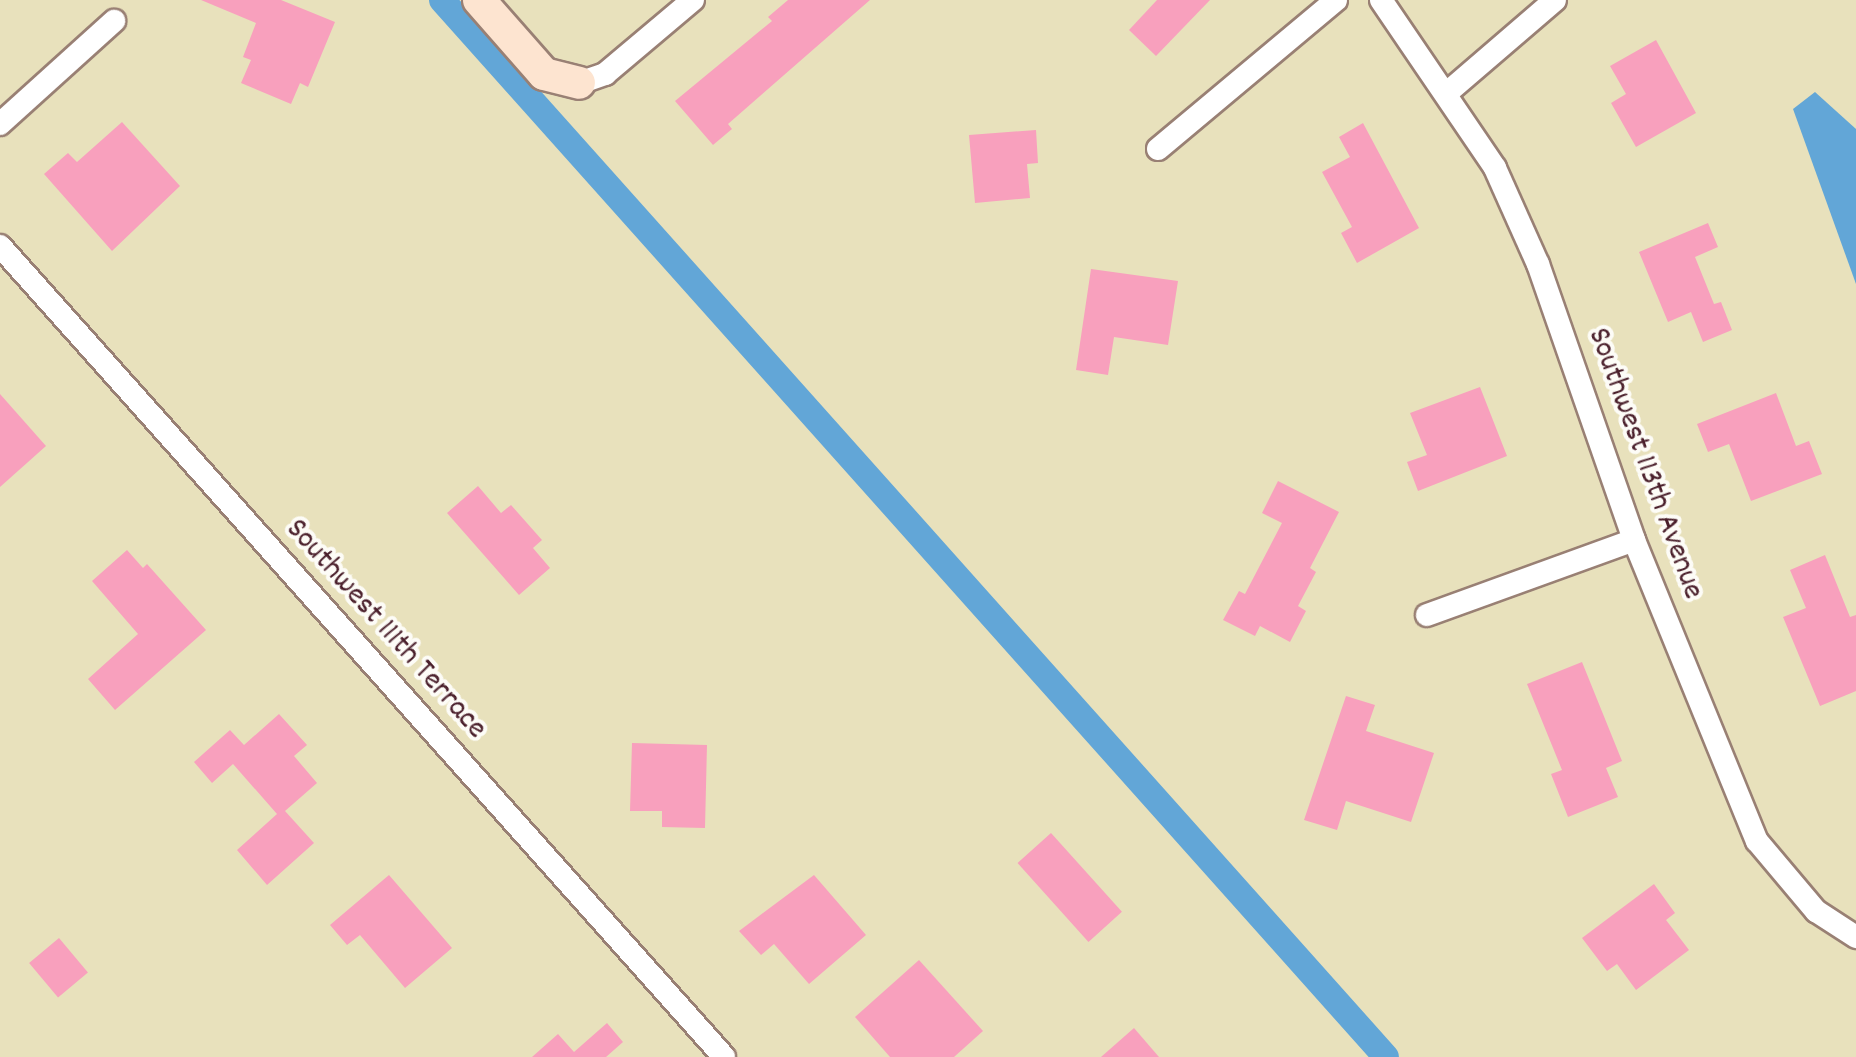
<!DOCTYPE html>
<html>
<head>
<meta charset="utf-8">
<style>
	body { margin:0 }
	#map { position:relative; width:1856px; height:1057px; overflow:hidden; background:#e8e1bc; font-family:Dekko,sans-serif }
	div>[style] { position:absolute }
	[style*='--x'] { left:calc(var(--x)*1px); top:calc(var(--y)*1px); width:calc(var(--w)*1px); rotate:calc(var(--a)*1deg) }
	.water>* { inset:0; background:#62a6d7 }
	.canal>* { height:26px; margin:-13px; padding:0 13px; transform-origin:13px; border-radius:13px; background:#62a6d7 }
	.building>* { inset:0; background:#f8a0bd; transform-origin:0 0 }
	.roads { filter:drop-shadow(2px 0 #998074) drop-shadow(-2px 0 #998074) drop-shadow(0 2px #998074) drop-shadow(0 -2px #998074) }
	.street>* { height:22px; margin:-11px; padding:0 11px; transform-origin:11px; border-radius:11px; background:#fff }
	.secondary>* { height:32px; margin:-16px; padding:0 16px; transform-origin:16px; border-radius:16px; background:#fde4d0 }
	span { translate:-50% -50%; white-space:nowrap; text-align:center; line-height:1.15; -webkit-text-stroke:8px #fdfcf7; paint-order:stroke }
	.street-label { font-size:32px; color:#4a1f2b }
</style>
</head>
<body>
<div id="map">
	<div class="water">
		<i style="clip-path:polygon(1815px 92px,1856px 129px,1856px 284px,1793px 109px)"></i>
	</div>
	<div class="canal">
		<i style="--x:442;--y:0;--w:1417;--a:48.23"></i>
	</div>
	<div class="building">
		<i style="clip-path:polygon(201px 0,281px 0,335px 22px,308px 87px,300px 83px,291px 104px,241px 83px,251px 60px,243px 57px,256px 23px)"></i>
		<i style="clip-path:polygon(788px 0,870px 0,728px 124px,732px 129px,713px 145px,675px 101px,772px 21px,768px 17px)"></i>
		<i style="clip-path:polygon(1157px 0,1210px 0,1156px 56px,1129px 30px)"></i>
		<i style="clip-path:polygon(1656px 40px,1696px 113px,1636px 147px,1611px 103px,1626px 94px,1610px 66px)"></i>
		<i style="clip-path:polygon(122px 122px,180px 186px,112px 251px,44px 174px,68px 153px,77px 162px)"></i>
		<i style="clip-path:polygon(1363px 123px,1419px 228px,1357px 263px,1341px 233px,1352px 227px,1322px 172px,1350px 157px,1339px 137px)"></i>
		<i style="clip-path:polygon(1036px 130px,1038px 163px,1027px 164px,1030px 198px,975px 203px,969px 135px)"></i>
		<i style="clip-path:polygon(1708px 223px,1718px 247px,1695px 257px,1714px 304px,1721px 302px,1732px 330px,1703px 342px,1691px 312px,1668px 322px,1639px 252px)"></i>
		<i style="clip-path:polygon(1091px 269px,1178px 281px,1168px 345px,1114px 337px,1108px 375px,1076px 370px)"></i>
		<i style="clip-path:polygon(1480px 387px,1507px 456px,1418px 491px,1407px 462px,1427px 455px,1410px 413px)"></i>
		<i style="clip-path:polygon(1776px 393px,1796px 446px,1809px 441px,1822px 474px,1751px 501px,1729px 444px,1708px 452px,1697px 424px)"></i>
		<i style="clip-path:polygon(0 394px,46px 446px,0 487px)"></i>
		<i style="clip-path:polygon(1278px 481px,1339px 512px,1310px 568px,1316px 572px,1298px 606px,1306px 611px,1290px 642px,1260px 626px,1255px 636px,1223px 620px,1239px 591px,1245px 594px,1282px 523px,1262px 513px)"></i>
		<i style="clip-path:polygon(478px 486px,501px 513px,511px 505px,542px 540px,533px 548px,550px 568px,519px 595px,447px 513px)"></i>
		<i style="clip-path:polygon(127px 550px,143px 568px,147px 564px,206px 630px,115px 710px,88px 679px,138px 634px,92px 581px)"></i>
		<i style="clip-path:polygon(1825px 555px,1850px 617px,1856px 615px,1856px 691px,1820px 706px,1783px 617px,1806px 608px,1790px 570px)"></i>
		<i style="clip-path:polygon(1582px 662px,1622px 761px,1606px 768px,1618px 797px,1568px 817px,1551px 774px,1562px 770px,1527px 684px)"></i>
		<i style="clip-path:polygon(1346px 696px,1375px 705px,1366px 731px,1434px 753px,1411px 822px,1346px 801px,1337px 830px,1304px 820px)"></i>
		<i style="clip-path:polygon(279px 714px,307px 745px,294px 756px,317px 783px,285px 811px,314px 843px,267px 885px,237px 850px,277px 814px,233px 764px,212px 783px,194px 762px,230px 730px,244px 745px)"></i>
		<i style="clip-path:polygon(632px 743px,707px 745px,705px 828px,662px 827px,662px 811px,630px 811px)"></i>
		<i style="left:1051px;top:833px;width:106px;height:45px;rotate:48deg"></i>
		<i style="clip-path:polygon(389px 875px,452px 948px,405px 988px,360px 935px,347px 945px,330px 925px)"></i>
		<i style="clip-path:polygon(814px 875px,866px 935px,809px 984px,774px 944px,761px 955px,739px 931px)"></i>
		<i style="clip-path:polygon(1654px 884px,1675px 913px,1666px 920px,1689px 950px,1636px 990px,1617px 964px,1607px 971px,1582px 938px)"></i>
		<i style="left:59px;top:938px;width:45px;height:39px;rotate:50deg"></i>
		<i style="clip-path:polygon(919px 960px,983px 1031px,954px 1057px,890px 1057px,855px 1017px)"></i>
		<i style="clip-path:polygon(607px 1023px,623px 1042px,606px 1057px,532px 1057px,558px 1034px,574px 1052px)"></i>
		<i style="clip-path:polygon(1134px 1028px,1159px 1057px,1101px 1057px)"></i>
	</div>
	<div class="roads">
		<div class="street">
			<i style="--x:1381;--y:0;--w:203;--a:55.8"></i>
			<i style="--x:1495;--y:168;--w:105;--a:65.9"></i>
			<i style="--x:1538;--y:264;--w:292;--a:70.8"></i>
			<i style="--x:1634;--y:540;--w:325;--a:67.8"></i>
			<i style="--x:1757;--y:841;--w:92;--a:49.9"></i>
			<i style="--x:1816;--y:911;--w:48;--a:33"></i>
			<i style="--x:579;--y:83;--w:28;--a:-19"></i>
			<i style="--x:605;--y:74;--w:115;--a:-40.1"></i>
			<i style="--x:1448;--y:92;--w:141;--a:-40.7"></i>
			<i style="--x:0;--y:124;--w:154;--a:-42.1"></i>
			<i style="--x:1158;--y:149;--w:232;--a:-39.9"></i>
			<i style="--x:0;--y:246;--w:1087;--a:48.24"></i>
			<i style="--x:1427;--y:615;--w:220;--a:-19.9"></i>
		</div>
		<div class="secondary">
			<i style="--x:479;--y:0;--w:98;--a:48.7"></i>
			<i style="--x:544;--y:74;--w:36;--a:14"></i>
		</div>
	</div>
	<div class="street-label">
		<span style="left:1644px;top:464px;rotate:70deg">Southwest 113th Avenue</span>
		<span style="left:385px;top:630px;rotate:48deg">Southwest 111th Terrace</span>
	</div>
</div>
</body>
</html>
